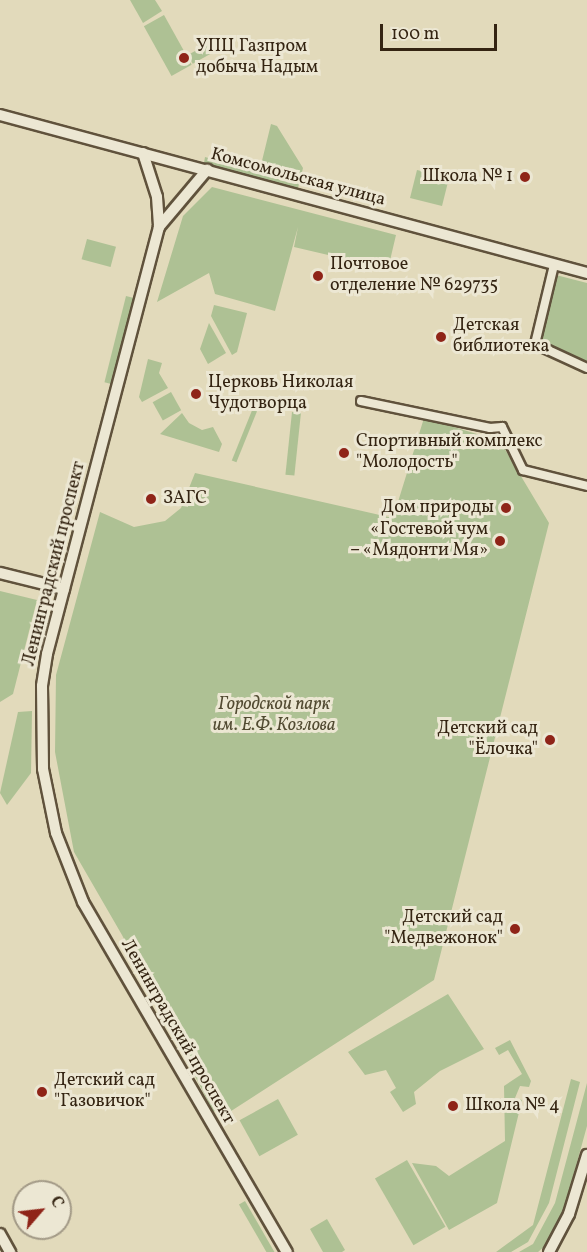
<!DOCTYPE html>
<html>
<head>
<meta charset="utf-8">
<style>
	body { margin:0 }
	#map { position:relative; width:587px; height:1252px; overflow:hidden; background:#e2dabb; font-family:Vollkorn,serif }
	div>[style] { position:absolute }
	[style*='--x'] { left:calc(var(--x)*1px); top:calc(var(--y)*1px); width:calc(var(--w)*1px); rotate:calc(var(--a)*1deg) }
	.green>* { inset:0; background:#aec194; transform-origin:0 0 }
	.roads { filter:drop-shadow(2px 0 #60523c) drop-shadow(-2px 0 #60523c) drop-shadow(0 2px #60523c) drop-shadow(0 -2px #60523c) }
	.minor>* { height:8px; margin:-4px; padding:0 4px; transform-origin:4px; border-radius:4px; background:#ece7d3 }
	.tertiary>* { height:10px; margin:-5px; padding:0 5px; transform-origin:5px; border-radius:5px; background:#ece7d3 }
	.dots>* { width:16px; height:16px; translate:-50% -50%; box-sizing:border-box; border:3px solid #ece7d3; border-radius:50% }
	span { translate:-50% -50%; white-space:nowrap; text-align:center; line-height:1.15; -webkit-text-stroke:6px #ece7d3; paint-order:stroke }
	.poi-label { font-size:18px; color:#342412 }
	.left { translate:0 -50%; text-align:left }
	.right { translate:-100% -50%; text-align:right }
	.street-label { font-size:18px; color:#342412 }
	.park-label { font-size:18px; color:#524b32; font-style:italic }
	.north { position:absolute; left:12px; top:1180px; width:60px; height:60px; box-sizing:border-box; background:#ece7d3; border:2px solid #a29986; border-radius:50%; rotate:62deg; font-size:16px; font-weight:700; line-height:24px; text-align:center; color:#342412 }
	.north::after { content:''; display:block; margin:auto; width:21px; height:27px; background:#8f2418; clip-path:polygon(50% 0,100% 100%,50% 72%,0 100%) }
	.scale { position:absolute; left:380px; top:24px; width:117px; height:27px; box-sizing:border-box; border:3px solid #342412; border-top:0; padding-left:8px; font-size:18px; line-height:21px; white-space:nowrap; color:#342412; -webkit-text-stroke:4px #ece7d3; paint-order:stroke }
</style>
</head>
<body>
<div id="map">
	<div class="green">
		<i style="clip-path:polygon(130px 0,155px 0,162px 11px,143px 23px)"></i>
		<i style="left:164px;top:15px;width:57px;height:23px;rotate:61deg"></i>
		<i style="left:222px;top:36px;width:10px;height:39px;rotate:61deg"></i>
		<i style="clip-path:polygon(271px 124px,277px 126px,303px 168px,297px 192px,204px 163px,205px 157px,259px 173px)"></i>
		<i style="clip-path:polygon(417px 170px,445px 177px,448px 182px,442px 206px,410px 198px)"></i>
		<i style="clip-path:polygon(212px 187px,396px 235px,388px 269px,294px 247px,298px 227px,275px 311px,215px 294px,209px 273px,157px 302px,183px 216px)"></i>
		<i style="left:87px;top:239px;width:30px;height:21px;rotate:15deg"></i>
		<i style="clip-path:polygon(556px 275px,587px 283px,587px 361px,538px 348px)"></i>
		<i style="left:126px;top:296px;width:8px;height:89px;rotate:14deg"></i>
		<i style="clip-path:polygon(214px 305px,247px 313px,237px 352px,232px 355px,211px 316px)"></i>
		<i style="clip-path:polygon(209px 323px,226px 353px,208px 364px,200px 349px)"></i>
		<i style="clip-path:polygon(148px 359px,162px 363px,159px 373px,168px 388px,142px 402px,139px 397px)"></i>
		<i style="left:171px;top:392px;width:21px;height:21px;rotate:61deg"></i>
		<i style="left:255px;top:403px;width:5px;height:62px;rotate:22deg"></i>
		<i style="left:292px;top:412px;width:9px;height:63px;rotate:6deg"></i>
		<i style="clip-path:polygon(182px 413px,189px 423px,202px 430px,213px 427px,222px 444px,219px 452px,160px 434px)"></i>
		<i style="clip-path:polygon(424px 418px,500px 441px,549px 523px,434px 980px,228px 1113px,213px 1111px,122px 935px,74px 852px,55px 752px,56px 675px,100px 512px,134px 527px,165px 521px,181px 508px,195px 473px,393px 518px)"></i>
		<i style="clip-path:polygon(0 591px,37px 600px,13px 694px,0 702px)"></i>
		<i style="clip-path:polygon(32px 711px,31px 773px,7px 805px,0 793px,18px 712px)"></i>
		<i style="clip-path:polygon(448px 994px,484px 1049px,440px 1071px,414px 1092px,416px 1104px,403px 1112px,390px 1092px,396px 1088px,386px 1070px,365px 1075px,348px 1052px)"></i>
		<i style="clip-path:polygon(510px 1040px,531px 1081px,529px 1087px,520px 1086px,515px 1098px,522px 1100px,497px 1203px,449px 1230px,412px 1163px,436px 1166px,449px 1176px,505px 1141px,504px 1086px,522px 1074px,508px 1050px,499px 1055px,495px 1048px)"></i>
		<i style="clip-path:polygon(571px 1079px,580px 1082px,549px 1203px,528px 1242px,511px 1252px,496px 1252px,533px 1225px)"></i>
		<i style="clip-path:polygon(587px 1083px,587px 1126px,565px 1206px,546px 1245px,538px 1252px,519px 1252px,533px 1244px,555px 1203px)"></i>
		<i style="left:278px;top:1099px;width:41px;height:44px;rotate:61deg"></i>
		<i style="left:407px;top:1160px;width:77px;height:37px;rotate:60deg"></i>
		<i style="left:245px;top:1201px;width:59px;height:7px;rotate:60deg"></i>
		<i style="clip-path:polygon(327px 1219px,345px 1250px,342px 1252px,323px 1252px,310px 1229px)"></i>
	</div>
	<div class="roads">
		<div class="minor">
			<i style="--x:554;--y:265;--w:81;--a:103.5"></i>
			<i style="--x:535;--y:344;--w:57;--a:24.8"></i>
			<i style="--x:361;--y:401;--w:132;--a:11.8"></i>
			<i style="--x:490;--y:428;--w:12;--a:-5"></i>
			<i style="--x:502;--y:427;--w:48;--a:64"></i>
			<i style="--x:523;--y:470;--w:66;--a:14"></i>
		</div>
		<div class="tertiary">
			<i style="--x:0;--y:115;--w:608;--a:15.06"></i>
			<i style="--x:143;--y:153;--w:46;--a:72.3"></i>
			<i style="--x:157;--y:197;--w:30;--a:86"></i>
			<i style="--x:159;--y:227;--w:441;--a:104.7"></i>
			<i style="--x:47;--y:654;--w:32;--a:99"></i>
			<i style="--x:42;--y:686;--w:83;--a:89.3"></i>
			<i style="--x:43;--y:769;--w:65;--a:78.5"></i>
			<i style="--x:56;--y:833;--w:74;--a:68.6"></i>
			<i style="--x:83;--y:902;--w:405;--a:59.8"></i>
			<i style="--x:159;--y:227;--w:75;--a:-49.9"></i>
			<i style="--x:0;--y:573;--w:66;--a:14"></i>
			<i style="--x:0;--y:1234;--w:21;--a:61"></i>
			<i style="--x:549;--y:1252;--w:43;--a:-62.2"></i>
			<i style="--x:569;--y:1214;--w:62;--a:-73"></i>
		</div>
	</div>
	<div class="dots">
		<i style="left:184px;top:58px;background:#8f2418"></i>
		<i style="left:525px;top:177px;background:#8f2418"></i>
		<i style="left:318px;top:276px;background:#8f2418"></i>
		<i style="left:441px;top:337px;background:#8f2418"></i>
		<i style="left:196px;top:394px;background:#8f2418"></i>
		<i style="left:344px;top:453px;background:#8f2418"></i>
		<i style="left:151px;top:499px;background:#8f2418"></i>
		<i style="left:506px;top:508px;background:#8f2418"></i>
		<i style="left:500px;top:541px;background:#8f2418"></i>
		<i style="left:550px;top:740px;background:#8f2418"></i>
		<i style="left:515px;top:929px;background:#8f2418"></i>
		<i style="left:42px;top:1092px;background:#8f2418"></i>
		<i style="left:453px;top:1106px;background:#8f2418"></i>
	</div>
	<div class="poi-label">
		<span class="left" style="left:196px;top:58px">УПЦ Газпром<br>добыча Надым</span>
		<span class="right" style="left:513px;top:177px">Школа № 1</span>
		<span class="left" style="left:330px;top:276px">Почтовое<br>отделение № 629735</span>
		<span class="left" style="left:453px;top:337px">Детская<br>библиотека</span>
		<span class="left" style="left:208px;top:394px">Церковь Николая<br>Чудотворца</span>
		<span class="left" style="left:356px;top:453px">Спортивный комплекс<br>"Молодость"</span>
		<span class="left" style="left:163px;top:499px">ЗАГС</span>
		<span class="right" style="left:494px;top:508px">Дом природы</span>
		<span class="right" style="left:488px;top:541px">«Гостевой чум<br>– «Мядонти Мя»</span>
		<span class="right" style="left:538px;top:740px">Детский сад<br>"Ёлочка"</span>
		<span class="right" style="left:503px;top:929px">Детский сад<br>"Медвежонок"</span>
		<span class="left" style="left:54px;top:1092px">Детский сад<br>"Газовичок"</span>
		<span class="left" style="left:465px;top:1106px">Школа № 4</span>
	</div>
	<div class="street-label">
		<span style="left:298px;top:178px;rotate:15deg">Комсомольская улица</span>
		<span style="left:55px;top:564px;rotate:-76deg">Ленинградский проспект</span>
		<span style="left:177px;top:1032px;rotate:60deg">Ленинградский проспект</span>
	</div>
	<div class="park-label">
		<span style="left:274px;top:716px">Городской парк<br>им. Е.Ф. Козлова</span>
	</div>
	<div class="north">С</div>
	<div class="scale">100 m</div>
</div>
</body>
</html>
